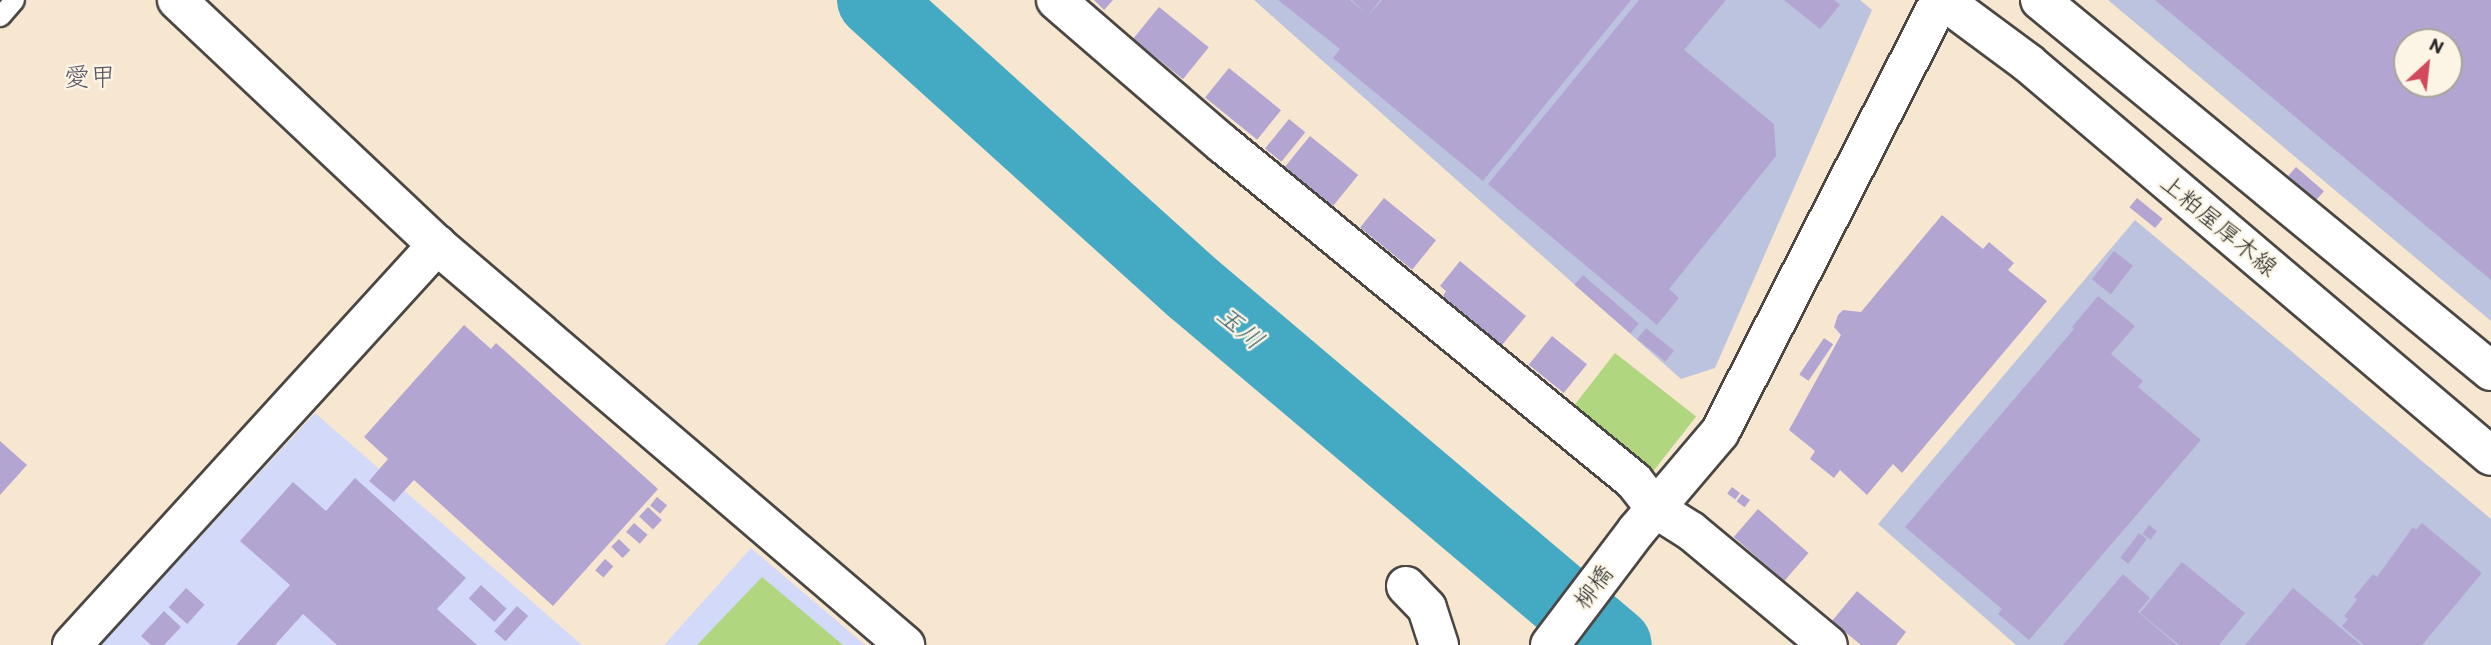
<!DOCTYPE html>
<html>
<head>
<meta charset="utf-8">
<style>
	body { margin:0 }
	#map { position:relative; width:2491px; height:645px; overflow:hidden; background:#f8e7d0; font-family:Itim,"Klee One",sans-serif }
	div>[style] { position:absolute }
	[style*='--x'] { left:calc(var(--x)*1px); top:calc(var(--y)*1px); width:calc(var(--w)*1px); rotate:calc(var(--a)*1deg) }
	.built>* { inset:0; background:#d3d9f9 }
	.industrial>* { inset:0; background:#bcc3de }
	.green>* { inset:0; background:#b0d680; transform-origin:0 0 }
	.river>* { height:74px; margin:-37px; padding:0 37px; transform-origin:37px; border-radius:37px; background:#44aac4 }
	.building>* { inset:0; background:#b2a5d2; transform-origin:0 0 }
	.roads { filter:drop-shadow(2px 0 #4a4744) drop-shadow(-2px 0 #4a4744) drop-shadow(0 2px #4a4744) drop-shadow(0 -2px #4a4744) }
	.service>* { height:19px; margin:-9.5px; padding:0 9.5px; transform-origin:9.5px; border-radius:9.5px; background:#fff }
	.minor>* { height:38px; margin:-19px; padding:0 19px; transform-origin:19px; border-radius:19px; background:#fff }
	.tertiary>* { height:38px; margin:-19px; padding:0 19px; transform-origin:19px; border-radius:19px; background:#fff }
	.secondary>* { height:38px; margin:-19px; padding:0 19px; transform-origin:19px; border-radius:19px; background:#fff }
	span { translate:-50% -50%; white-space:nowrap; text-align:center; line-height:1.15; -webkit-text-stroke:5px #fcf5e5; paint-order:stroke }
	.street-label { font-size:24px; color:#2b2b2b }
	.neighbourhood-label { font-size:26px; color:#5a5665 }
	.water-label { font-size:26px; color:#355e68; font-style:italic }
	.north { position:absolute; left:2393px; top:28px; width:70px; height:70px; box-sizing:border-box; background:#fcf5e5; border:2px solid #a8a49b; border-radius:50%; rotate:27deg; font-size:19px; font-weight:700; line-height:28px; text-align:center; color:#2b2b2b }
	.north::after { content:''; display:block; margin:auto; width:24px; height:32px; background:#d1495b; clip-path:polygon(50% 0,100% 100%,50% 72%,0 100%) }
</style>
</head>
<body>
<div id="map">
	<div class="built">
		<i style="clip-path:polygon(315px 413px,582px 645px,100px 645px)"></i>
		<i style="clip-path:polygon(751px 548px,865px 645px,664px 645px)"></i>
	</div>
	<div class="industrial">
		<i style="clip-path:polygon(1254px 0,1860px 0,1872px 10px,1715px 368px,1681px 379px)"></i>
		<i style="clip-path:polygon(evenodd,2108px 0,2491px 0,2491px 321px,2108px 0,2407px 42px,2449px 42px,2449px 84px,2407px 84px,2407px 42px)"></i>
		<i style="clip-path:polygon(2135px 220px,2491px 519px,2491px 645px,2016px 645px,1878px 524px)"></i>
	</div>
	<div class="green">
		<i style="left:1615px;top:353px;width:103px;height:77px;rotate:38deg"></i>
		<i style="clip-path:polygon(762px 577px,843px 645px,697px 645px)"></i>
	</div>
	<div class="river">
		<i style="--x:874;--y:0;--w:431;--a:42.1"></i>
		<i style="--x:1194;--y:289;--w:551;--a:40.22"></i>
	</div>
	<div class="building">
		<i style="clip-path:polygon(1094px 0,1113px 0,1104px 10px)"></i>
		<i style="clip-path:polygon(1278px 0,1350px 0,1365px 13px,1352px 0,1380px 0,1368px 16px,1382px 0,1631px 0,1483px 181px,1333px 58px,1340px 49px)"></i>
		<i style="clip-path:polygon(1639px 0,1726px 0,1684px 50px,1774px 124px,1776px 156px,1669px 289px,1679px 298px,1657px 325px,1488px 184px)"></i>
		<i style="clip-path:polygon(1784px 0,1834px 0,1840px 5px,1820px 29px)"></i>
		<i style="clip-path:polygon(evenodd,2155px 0,2491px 0,2491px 280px,2155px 0,2407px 42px,2449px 42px,2449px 84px,2407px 84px,2407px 42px)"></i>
		<i style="left:1159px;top:7px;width:64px;height:41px;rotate:39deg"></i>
		<i style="left:1229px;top:68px;width:67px;height:38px;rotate:39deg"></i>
		<i style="left:1289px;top:119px;width:21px;height:38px;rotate:39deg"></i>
		<i style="left:1310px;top:136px;width:62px;height:40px;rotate:39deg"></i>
		<i style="left:2296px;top:167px;width:37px;height:12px;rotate:41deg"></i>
		<i style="left:1384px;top:198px;width:67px;height:38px;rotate:39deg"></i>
		<i style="left:2137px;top:198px;width:33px;height:12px;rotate:39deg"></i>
		<i style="clip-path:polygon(1942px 215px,1983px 249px,1989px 242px,2014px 263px,2008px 270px,2047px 301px,1902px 473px,1893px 464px,1867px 495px,1840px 470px,1834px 478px,1810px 459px,1815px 451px,1789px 430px,1841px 335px,1834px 327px,1838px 315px,1843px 310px,1861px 312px)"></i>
		<i style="left:2114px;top:251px;width:24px;height:36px;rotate:38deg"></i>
		<i style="clip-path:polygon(1460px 261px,1526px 316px,1502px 345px,1443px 296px,1446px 291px,1440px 286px)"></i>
		<i style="left:1583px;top:275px;width:74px;height:13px;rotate:41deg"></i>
		<i style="clip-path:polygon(2098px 296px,2135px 326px,2111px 354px,2143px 381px,2138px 387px,2201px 440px,2029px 640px,1998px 614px,2002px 609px,1905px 527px,2074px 329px,2072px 327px)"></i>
		<i style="clip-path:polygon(464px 325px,491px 349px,496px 343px,658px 489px,553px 606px,414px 480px,394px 502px,369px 481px,388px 459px,364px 437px)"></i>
		<i style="left:1646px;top:328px;width:36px;height:14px;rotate:39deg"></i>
		<i style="left:1552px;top:336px;width:45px;height:37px;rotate:39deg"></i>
		<i style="left:1824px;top:338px;width:11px;height:44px;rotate:34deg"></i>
		<i style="clip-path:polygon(0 441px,27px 465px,0 495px)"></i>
		<i style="clip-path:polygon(355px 478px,466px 578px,437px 609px,477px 645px,337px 645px,303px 614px,275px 645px,236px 645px,290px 585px,240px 541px,293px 482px,326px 511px)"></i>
		<i style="left:1732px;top:487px;width:10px;height:8px;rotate:37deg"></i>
		<i style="left:1742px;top:494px;width:10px;height:9px;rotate:37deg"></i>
		<i style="left:657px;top:497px;width:13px;height:11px;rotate:39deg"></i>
		<i style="left:648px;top:507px;width:19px;height:13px;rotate:43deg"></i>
		<i style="left:1758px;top:509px;width:67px;height:37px;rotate:41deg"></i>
		<i style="left:634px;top:523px;width:18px;height:12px;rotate:41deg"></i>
		<i style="clip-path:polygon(2422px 523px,2482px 573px,2422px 645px,2364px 645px,2342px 626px,2348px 619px,2344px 616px,2357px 600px,2354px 597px,2373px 574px,2377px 577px,2413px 527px,2416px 530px)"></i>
		<i style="left:2149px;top:525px;width:10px;height:11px;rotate:37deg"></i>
		<i style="left:2139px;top:533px;width:10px;height:31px;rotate:37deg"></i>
		<i style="left:619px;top:539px;width:16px;height:11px;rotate:45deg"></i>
		<i style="left:605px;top:559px;width:11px;height:15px;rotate:41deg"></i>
		<i style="clip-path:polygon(2182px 562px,2245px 613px,2219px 645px,2179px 645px,2140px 613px)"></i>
		<i style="clip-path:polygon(2123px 574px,2150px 598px,2138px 612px,2177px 645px,2063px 645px)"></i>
		<i style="left:481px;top:585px;width:35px;height:18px;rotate:43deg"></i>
		<i style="left:186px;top:588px;width:25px;height:26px;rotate:42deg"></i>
		<i style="clip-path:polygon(2293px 588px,2361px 645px,2245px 645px)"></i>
		<i style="clip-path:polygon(1857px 591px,1906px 632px,1896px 645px,1861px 645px,1832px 621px)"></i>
		<i style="left:517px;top:606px;width:15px;height:34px;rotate:42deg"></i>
		<i style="clip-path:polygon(164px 611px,181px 627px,164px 645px,151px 645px,141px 636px)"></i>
	</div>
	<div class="roads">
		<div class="service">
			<i style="--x:0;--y:16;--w:21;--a:-49"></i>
		</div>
		<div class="minor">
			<i style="--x:177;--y:0;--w:357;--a:43.3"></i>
			<i style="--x:437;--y:245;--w:616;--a:40.52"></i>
			<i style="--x:1056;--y:0;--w:221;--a:40.8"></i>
			<i style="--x:1223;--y:144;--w:531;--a:39.35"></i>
			<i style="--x:1634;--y:481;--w:36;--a:52"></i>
			<i style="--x:1656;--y:509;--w:41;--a:32.2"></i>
			<i style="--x:1691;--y:531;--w:178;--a:39.8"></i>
			<i style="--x:1406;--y:586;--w:30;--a:46"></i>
			<i style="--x:1427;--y:608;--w:39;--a:72"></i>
			<i style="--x:72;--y:645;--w:542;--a:-47.62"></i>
		</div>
		<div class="tertiary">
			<i style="--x:1550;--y:645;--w:144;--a:-52.9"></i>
			<i style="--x:1637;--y:530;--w:128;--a:-49.7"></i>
			<i style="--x:1720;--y:432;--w:485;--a:-63"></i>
		</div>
		<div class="secondary">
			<i style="--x:1943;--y:0;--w:106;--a:36.5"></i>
			<i style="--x:2028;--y:63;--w:607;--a:40.32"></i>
			<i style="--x:2040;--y:0;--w:584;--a:39.44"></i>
		</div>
	</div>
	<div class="street-label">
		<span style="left:2219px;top:225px;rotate:40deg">上粕屋厚木線</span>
		<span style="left:1593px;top:587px;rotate:-53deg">柳橋</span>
	</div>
	<div class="neighbourhood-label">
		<span style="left:90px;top:78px">愛甲</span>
	</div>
	<div class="water-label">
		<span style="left:1240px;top:328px;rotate:40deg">玉川</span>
	</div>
	<div class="north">N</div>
</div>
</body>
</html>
